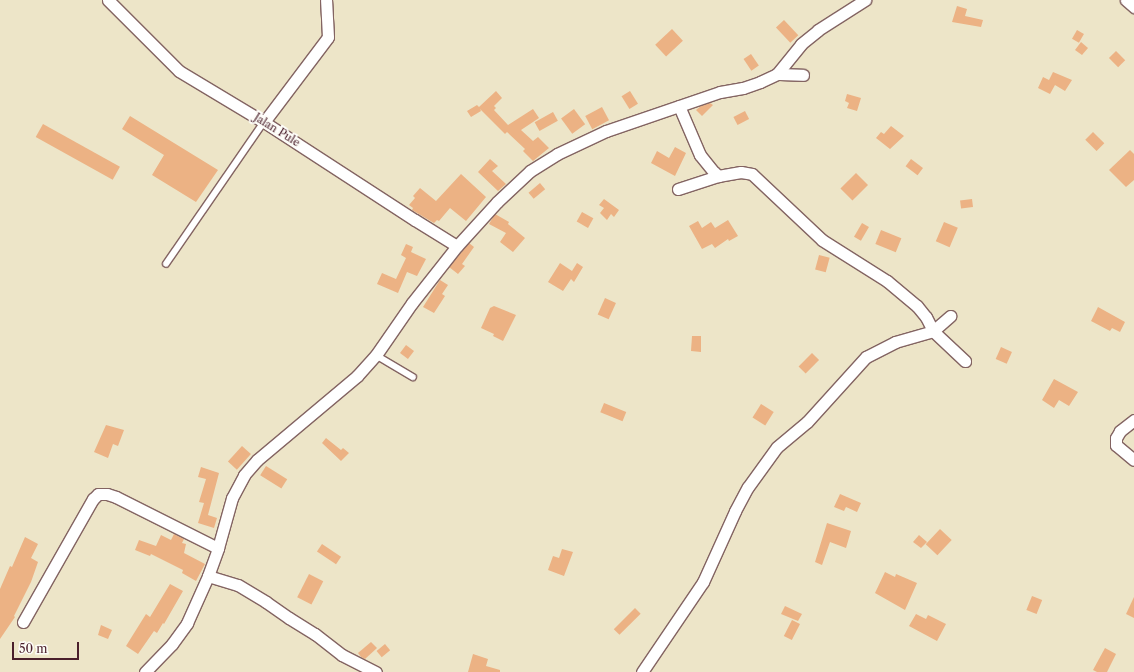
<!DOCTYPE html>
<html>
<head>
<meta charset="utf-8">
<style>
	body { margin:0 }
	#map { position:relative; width:1134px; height:672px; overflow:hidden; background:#ede5c8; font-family:"Libre Caslon Text",serif }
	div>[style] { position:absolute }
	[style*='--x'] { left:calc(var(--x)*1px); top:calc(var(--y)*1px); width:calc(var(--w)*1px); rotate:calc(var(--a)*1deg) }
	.building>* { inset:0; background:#ecb284; transform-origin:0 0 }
	.roads { filter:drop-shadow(1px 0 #836462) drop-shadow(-1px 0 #836462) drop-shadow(0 1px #836462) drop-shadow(0 -1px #836462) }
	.service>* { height:5.5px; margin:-2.75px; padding:0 2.75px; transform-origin:2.75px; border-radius:2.75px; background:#fff }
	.minor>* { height:11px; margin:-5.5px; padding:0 5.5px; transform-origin:5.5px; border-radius:5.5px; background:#fff }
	span { translate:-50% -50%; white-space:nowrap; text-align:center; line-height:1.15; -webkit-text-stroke:4px #fdfcf7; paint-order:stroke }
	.street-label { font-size:11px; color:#4a1f2b }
	.scale { position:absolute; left:12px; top:642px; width:67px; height:18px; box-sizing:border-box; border:2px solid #4a1f2b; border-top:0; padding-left:5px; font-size:12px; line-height:14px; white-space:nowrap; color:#4a1f2b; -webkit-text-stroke:3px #fdfcf7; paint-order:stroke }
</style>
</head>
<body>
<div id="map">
	<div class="building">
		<i style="clip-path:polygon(957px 6px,967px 9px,965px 16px,983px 20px,981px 27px,952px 22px)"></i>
		<i style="left:784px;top:20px;width:21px;height:11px;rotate:47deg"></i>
		<i style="left:672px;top:29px;width:16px;height:23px;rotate:47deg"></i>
		<i style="left:1077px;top:30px;width:8px;height:10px;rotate:30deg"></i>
		<i style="clip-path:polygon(1081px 42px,1088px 48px,1082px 55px,1075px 50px)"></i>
		<i style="left:1116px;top:51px;width:13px;height:10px;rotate:45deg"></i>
		<i style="left:751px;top:54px;width:14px;height:9px;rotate:56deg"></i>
		<i style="clip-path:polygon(1053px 72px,1072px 80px,1065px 91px,1055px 85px,1050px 94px,1038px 88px,1043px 77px,1049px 80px)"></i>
		<i style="clip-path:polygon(496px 91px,502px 98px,494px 106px,496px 108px,494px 110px,508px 125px,533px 109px,539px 118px,521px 130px,533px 141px,538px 137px,549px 148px,533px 161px,523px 151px,525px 149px,507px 132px,505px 134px,480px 109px,481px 111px,471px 117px,467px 111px,477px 105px,479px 107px)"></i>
		<i style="left:630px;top:91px;width:15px;height:10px;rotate:58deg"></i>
		<i style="clip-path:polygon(847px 94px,861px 98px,857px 111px,847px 108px,849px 103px,845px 101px)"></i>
		<i style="clip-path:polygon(710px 103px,713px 105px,702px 116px,696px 110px,701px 106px)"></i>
		<i style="left:602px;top:107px;width:15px;height:19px;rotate:62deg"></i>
		<i style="left:574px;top:109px;width:19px;height:16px;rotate:54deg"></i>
		<i style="left:745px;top:111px;width:9px;height:13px;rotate:63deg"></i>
		<i style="left:553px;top:112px;width:10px;height:21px;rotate:61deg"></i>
		<i style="clip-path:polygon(130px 116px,218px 170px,196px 202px,152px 175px,164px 155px,122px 129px)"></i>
		<i style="left:43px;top:124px;width:88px;height:15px;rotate:29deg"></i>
		<i style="clip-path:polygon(891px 126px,904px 136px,890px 149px,876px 138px,881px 132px,884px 134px)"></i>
		<i style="left:1093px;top:132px;width:16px;height:11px;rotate:45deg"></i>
		<i style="clip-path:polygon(675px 147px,686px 153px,675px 176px,651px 163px,657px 151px,669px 158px)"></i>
		<i style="clip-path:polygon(1130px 150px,1134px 154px,1134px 180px,1126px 187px,1109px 170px)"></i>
		<i style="clip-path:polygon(490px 159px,498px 166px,492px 171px,506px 184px,498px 191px,478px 172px)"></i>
		<i style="left:911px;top:159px;width:15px;height:9px;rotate:37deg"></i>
		<i style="left:856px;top:173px;width:17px;height:22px;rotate:45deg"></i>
		<i style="clip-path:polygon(461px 174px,486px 197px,466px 221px,450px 208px,439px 221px,437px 220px,434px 223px,412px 210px,413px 208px,409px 205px,415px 198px,413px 196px,420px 188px,436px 201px)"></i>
		<i style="left:540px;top:183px;width:8px;height:15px;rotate:50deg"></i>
		<i style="clip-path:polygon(604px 199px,619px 210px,614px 217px,611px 214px,607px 220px,600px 213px,604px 208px,599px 205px)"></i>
		<i style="left:972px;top:199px;width:8px;height:12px;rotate:83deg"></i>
		<i style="left:582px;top:212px;width:13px;height:11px;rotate:29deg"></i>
		<i style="clip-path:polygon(495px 214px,509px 222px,508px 224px,525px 238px,513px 252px,500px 242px,506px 233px,489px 224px)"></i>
		<i style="clip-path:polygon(728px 220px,738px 236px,729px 241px,728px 239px,715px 248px,712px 244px,702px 249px,689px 226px,698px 221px,702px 228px,711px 222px,715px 228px)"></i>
		<i style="left:944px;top:222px;width:15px;height:21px;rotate:23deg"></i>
		<i style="left:862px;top:223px;width:8px;height:16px;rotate:30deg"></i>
		<i style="left:881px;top:230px;width:22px;height:15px;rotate:22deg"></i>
		<i style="clip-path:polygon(469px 243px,474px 247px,462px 264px,465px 266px,458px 274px,449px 267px)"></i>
		<i style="clip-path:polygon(406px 244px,413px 247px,411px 252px,426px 259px,417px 276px,407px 272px,398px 293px,377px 284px,382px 273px,396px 279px,406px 258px,401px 255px)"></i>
		<i style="left:819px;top:255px;width:11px;height:15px;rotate:15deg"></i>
		<i style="clip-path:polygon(560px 263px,572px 271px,577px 263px,583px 267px,574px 282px,571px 279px,563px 291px,548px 282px)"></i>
		<i style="clip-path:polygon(440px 280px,448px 285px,442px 294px,445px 296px,434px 313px,423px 307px)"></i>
		<i style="left:605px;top:298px;width:12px;height:18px;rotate:24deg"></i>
		<i style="clip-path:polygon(494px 306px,516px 315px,503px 341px,493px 336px,494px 334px,481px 328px,490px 308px)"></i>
		<i style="clip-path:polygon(1098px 307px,1125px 322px,1120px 332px,1112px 328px,1110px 331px,1091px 321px)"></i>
		<i style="clip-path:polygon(692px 336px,701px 336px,701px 352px,691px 351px)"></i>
		<i style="left:406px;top:345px;width:10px;height:10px;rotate:37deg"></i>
		<i style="left:1001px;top:347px;width:12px;height:13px;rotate:24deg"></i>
		<i style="left:812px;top:353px;width:10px;height:19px;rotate:45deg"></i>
		<i style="clip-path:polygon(1054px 379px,1078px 392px,1069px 406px,1059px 400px,1054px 408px,1042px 400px)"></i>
		<i style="left:604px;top:403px;width:24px;height:10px;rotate:22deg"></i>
		<i style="left:761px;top:404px;width:15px;height:16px;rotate:32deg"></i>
		<i style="clip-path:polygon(106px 425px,124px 430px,118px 446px,113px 444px,108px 458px,94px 452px)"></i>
		<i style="clip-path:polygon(326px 438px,341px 450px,343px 448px,349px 453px,341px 461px,322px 443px)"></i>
		<i style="left:242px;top:446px;width:12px;height:21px;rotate:42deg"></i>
		<i style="left:266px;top:466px;width:25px;height:11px;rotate:32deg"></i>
		<i style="clip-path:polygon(201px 467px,219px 473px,208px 515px,217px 518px,214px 528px,198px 523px,204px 503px,199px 502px,206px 479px,198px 477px)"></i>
		<i style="clip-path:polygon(840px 494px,861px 503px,857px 512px,846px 507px,844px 511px,834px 507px)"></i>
		<i style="clip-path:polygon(827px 523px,851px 531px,846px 548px,830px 542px,822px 565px,815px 562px)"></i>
		<i style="left:940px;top:529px;width:16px;height:21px;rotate:43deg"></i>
		<i style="clip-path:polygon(174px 534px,184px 539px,182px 543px,186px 544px,184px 553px,205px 564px,196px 581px,182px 573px,183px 570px,151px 554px,150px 556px,135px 550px,139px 540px,156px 546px,161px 535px,171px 540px)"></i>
		<i style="clip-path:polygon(919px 535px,927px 542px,921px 548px,913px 542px)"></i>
		<i style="clip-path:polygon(25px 537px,38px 544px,31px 558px,38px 562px,31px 582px,14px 616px,15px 617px,0 639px,0 589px,10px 566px,12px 567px)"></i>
		<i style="left:322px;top:544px;width:23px;height:9px;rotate:34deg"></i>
		<i style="clip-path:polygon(562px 549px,573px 552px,564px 576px,548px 570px,553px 556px,559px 558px)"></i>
		<i style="clip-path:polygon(885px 572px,895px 577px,896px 574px,917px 583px,905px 610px,875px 593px)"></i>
		<i style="left:309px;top:574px;width:16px;height:26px;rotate:27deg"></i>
		<i style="clip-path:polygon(170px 584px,183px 591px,164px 624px,163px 623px,157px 633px,154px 631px,138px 654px,126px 646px,146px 614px,150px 617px)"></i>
		<i style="left:1032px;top:596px;width:11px;height:15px;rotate:22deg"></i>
		<i style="clip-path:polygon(1134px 597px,1134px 618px,1126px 614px)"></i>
		<i style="clip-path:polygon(785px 606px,802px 614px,798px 621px,781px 614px)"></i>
		<i style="left:635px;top:608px;width:8px;height:30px;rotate:45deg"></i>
		<i style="clip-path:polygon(916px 614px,926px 619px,928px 615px,946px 624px,937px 641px,909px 626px)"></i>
		<i style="left:792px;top:620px;width:9px;height:18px;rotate:27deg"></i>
		<i style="clip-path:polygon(101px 625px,112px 630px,108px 639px,98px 635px)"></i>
		<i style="clip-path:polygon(371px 642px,377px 648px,365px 659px,361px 657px,358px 653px)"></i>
		<i style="left:385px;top:644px;width:8px;height:11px;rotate:50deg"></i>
		<i style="clip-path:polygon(1105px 648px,1116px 654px,1107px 672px,1097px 672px,1093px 670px)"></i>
		<i style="clip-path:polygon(473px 654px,488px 659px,486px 666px,500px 670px,500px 672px,468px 672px)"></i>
	</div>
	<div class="roads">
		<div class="service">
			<i style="--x:166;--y:264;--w:173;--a:-55.4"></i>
			<i style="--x:376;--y:355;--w:43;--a:30.7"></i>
		</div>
		<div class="minor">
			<i style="--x:108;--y:0;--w:100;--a:45"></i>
			<i style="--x:179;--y:71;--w:99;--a:31"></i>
			<i style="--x:264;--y:122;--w:180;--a:33"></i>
			<i style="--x:415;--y:220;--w:49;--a:31.8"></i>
			<i style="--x:1126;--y:0;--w:11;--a:41"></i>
			<i style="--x:777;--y:74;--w:26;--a:2"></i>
			<i style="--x:679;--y:106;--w:53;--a:66.8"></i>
			<i style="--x:700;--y:155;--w:22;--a:51"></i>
			<i style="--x:714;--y:172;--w:6;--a:45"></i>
			<i style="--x:718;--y:176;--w:23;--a:-10"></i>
			<i style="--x:741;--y:172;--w:11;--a:10"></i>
			<i style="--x:752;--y:174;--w:96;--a:43.3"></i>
			<i style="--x:822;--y:240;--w:77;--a:32.2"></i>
			<i style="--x:887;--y:281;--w:39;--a:40"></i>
			<i style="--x:917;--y:306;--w:14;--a:51"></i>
			<i style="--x:926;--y:317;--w:16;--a:63"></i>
			<i style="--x:933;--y:331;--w:44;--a:43.2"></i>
			<i style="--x:264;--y:122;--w:106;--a:-53"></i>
			<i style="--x:328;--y:37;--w:37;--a:-93"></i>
			<i style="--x:678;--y:189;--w:42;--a:-18"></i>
			<i style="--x:1134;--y:420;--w:18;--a:142"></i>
			<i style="--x:1120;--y:431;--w:8;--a:120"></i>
			<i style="--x:1116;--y:438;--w:7;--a:90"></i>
			<i style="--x:1116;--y:445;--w:23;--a:40"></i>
			<i style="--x:208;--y:576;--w:30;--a:-70"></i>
			<i style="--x:218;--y:548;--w:52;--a:-74.4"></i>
			<i style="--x:232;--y:498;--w:26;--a:-62"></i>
			<i style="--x:244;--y:475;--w:20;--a:-49"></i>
			<i style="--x:257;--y:460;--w:131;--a:-40"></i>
			<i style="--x:357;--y:376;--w:28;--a:-48"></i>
			<i style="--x:376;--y:355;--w:63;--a:-55.3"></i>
			<i style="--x:412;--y:303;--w:73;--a:-51.7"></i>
			<i style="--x:457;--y:246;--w:59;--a:-47.7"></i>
			<i style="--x:497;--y:202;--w:45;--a:-43.2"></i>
			<i style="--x:530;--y:171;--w:32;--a:-32"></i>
			<i style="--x:557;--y:154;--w:54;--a:-25.1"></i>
			<i style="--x:606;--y:131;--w:120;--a:-18.9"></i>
			<i style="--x:720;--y:92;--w:23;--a:-10"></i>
			<i style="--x:743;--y:88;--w:18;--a:-19"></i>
			<i style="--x:760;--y:82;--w:19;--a:-25"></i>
			<i style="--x:777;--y:74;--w:38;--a:-51"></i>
			<i style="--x:801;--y:44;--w:22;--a:-39"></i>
			<i style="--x:818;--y:30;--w:56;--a:-32.6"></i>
			<i style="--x:23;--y:622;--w:142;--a:-60.4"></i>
			<i style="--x:93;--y:499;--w:7;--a:-45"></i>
			<i style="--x:98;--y:494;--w:9;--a:0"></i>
			<i style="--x:107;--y:494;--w:9;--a:18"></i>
			<i style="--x:116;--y:497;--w:114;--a:26.6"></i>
			<i style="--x:145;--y:672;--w:39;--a:-46"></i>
			<i style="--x:172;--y:644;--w:26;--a:-54"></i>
			<i style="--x:187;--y:623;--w:51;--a:-65.9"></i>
			<i style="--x:208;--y:576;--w:31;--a:17"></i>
			<i style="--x:238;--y:585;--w:33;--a:31"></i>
			<i style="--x:266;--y:602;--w:28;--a:35"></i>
			<i style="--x:289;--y:618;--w:31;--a:32"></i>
			<i style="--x:315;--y:634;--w:34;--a:38"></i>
			<i style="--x:342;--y:655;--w:38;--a:27"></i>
			<i style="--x:642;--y:672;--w:109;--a:-55.9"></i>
			<i style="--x:703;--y:582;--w:78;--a:-65.7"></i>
			<i style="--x:735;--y:511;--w:27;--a:-62"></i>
			<i style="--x:748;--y:487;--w:49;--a:-54.1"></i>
			<i style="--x:777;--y:447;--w:39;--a:-40"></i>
			<i style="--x:807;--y:422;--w:88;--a:-47.8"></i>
			<i style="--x:866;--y:357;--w:33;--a:-27"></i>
			<i style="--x:895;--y:342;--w:40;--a:-16"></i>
			<i style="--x:933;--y:331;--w:23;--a:-41"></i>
		</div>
	</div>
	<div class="street-label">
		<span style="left:277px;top:130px;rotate:32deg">Jalan Pule</span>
	</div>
	<div class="scale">50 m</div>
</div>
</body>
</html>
